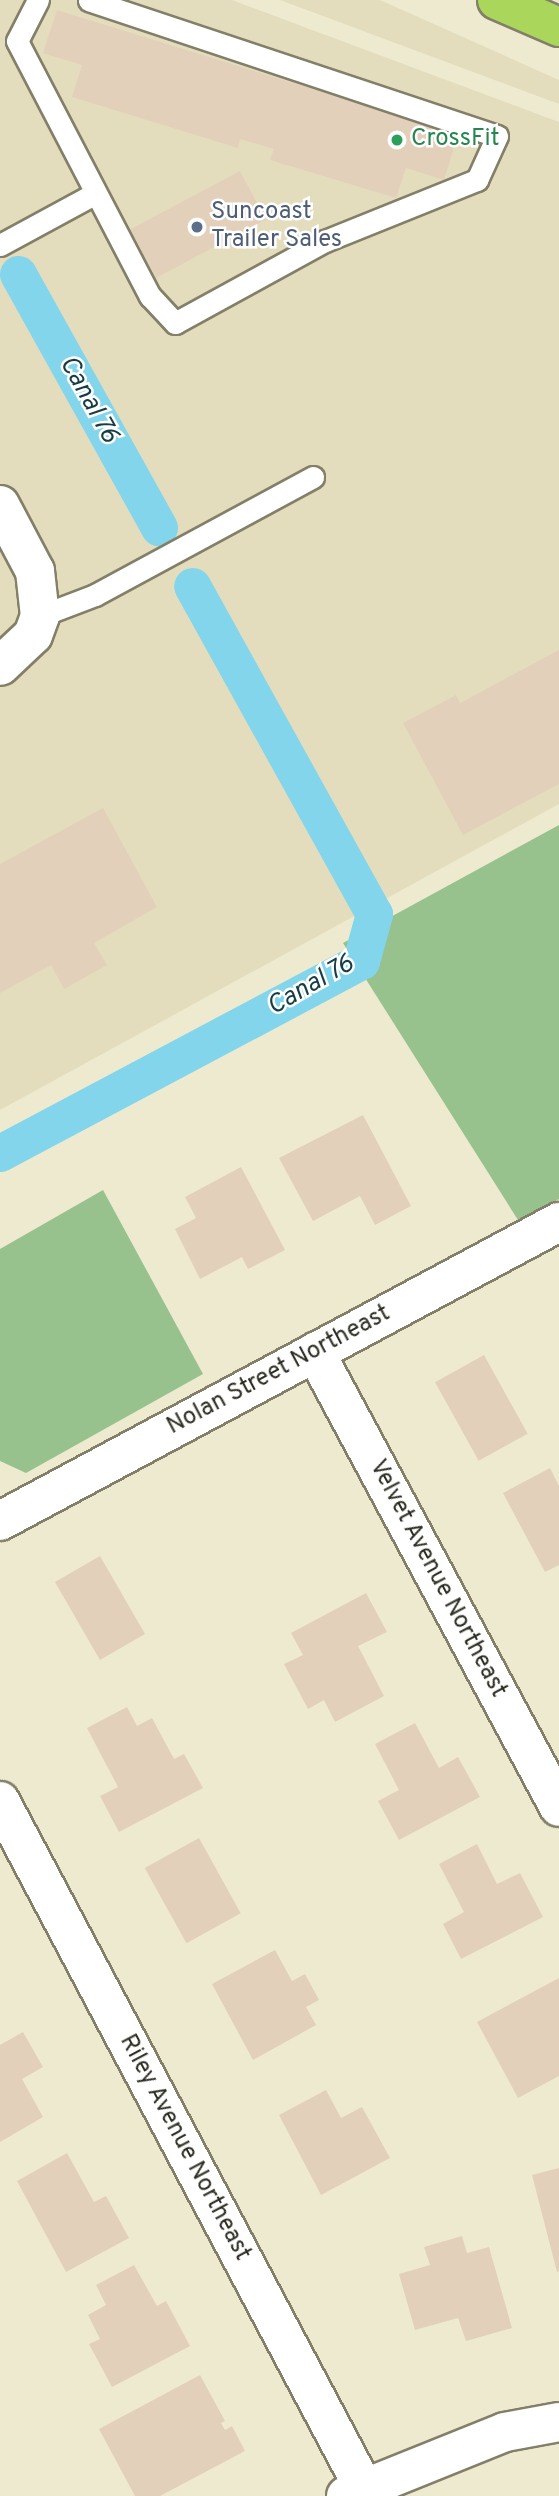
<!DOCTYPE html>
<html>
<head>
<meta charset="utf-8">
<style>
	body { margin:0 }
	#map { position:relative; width:559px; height:2496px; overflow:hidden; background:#eeead0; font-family:Overpass,sans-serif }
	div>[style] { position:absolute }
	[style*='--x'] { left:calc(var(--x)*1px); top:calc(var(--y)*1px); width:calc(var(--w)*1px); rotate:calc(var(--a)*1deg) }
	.built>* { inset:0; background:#e3ddbd }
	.forest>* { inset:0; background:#97c28e }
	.canal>* { height:37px; margin:-18.5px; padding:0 18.5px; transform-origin:18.5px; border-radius:18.5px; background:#83d5ec }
	.building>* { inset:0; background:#e2d0bb; transform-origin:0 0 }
	.roads { filter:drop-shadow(2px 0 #837f68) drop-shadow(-2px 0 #837f68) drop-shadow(0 2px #837f68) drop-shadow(0 -2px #837f68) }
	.lane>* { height:21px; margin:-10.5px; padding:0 10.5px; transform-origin:10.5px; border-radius:10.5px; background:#fff }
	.street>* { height:38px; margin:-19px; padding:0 19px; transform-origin:19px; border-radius:19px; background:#fff }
	.highway>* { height:38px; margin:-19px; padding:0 19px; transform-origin:19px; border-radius:19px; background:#aad75b }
	.dots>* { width:19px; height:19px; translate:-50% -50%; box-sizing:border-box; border:4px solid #fff; border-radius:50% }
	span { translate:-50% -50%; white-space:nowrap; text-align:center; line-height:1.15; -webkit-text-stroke:5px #fff; paint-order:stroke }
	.leisure-label { font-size:24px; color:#27864d }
	.left { translate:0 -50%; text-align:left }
	.service-label { font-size:24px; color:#4e5e75 }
	.street-label { font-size:24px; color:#2e2d23 }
	.water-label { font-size:26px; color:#163d46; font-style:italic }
</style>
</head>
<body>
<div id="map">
	<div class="built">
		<i style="clip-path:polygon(0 0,232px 0,559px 122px,559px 804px,0 1110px)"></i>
		<i style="clip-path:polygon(280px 0,380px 0,559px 80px,559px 104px)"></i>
	</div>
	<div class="forest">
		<i style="clip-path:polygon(559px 825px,559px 1199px,518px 1220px,343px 943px)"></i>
		<i style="clip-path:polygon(103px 1190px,203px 1374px,26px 1473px,0 1461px,0 1249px)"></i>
	</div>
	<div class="canal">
		<i style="--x:18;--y:274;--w:290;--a:60.9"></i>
		<i style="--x:0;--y:1153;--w:409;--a:-28"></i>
		<i style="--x:361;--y:961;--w:49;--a:-74.5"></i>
		<i style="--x:374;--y:914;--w:375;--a:-119"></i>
	</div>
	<div class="building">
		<i style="clip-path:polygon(57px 10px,458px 134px,444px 180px,406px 168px,396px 198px,270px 160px,274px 149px,240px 139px,238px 148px,72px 97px,82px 65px,43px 53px)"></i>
		<i style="left:240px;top:171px;width:55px;height:124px;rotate:62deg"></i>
		<i style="clip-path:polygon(559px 650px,559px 784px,463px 835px,403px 723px,456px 695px,460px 703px)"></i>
		<i style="clip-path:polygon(103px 808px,157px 907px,94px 943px,107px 965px,64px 989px,51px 965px,0 993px,0 864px)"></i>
		<i style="clip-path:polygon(363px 1115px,411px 1206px,375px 1225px,360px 1196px,313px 1221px,279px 1158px)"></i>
		<i style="clip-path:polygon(241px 1167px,285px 1250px,248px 1269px,242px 1257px,200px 1279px,175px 1229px,196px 1218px,185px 1197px)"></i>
		<i style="left:484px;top:1355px;width:90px;height:56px;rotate:61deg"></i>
		<i style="clip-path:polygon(550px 1468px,559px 1486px,559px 1565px,545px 1572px,503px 1493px)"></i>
		<i style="left:100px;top:1556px;width:90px;height:52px;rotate:60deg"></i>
		<i style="clip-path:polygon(366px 1593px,387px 1632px,358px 1646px,384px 1696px,335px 1722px,324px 1700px,308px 1709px,284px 1664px,303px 1655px,291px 1633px)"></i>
		<i style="clip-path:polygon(127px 1707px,137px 1726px,152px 1718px,174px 1759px,184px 1754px,203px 1788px,119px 1832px,100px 1796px,118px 1787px,87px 1728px)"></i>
		<i style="clip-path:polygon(415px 1723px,439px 1768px,458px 1757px,480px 1797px,399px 1840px,378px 1801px,399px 1790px,375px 1744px)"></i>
		<i style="left:199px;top:1838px;width:86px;height:62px;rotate:61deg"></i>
		<i style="clip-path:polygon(477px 1844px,497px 1884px,520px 1873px,543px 1917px,461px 1959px,443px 1924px,464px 1912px,439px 1864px)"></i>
		<i style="clip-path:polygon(275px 1950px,292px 1981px,305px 1974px,319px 2000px,306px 2007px,316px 2025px,253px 2060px,212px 1984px)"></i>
		<i style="clip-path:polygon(559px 1978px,559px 2076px,518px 2098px,477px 2022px)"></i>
		<i style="clip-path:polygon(23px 2032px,43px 2067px,22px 2079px,43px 2117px,0 2142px,0 2045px)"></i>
		<i style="clip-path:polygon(326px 2090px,341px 2118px,362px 2107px,390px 2158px,321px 2195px,279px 2115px)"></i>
		<i style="clip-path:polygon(67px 2153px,94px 2202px,106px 2196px,129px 2238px,66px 2272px,17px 2181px)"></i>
		<i style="clip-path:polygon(559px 2168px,559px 2271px,557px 2272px,532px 2175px)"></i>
		<i style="clip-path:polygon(462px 2236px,467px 2253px,489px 2247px,512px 2328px,466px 2341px,458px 2318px,415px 2330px,399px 2274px,430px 2265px,424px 2247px)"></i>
		<i style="clip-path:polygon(134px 2265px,157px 2306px,166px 2301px,190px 2346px,112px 2387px,89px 2344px,100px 2339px,88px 2315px,106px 2305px,96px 2285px)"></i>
		<i style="clip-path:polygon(200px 2375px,225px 2421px,221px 2423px,225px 2430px,232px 2426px,245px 2451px,160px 2496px,135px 2496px,99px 2429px)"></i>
	</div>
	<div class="roads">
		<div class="lane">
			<i style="--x:38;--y:0;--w:46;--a:117.1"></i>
			<i style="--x:17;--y:41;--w:288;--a:62.5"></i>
			<i style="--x:150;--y:296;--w:37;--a:47"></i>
			<i style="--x:175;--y:323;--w:171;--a:-28.7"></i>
			<i style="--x:325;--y:241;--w:164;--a:-21.9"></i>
			<i style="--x:477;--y:180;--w:48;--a:-65.6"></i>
			<i style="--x:497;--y:136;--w:430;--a:-161.6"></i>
			<i style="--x:0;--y:245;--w:107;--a:-28.5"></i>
			<i style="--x:40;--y:616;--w:59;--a:-20.9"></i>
			<i style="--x:95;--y:595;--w:248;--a:-28.4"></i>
		</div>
		<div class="street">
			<i style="--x:0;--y:505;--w:75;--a:62.1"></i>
			<i style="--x:35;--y:571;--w:45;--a:83.7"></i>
			<i style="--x:40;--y:616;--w:20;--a:110"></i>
			<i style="--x:33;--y:635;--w:45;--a:136.8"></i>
			<i style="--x:315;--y:1352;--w:516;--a:61.8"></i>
			<i style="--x:0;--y:1521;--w:634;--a:-28.14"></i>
			<i style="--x:0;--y:1801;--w:786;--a:62.1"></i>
			<i style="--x:346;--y:2496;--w:171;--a:-21.9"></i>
			<i style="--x:505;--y:2432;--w:55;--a:-10.5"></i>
		</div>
		<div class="highway">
			<i style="--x:497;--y:0;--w:68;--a:23.5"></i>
		</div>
	</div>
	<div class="dots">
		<i style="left:397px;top:140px;background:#2e9e5b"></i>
		<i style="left:197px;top:227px;background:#5c6f8a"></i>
	</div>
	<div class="leisure-label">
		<span class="left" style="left:411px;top:140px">CrossFit</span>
	</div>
	<div class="service-label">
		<span class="left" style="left:211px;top:227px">Suncoast<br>Trailer Sales</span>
	</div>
	<div class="street-label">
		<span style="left:279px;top:1371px;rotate:-28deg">Nolan Street Northeast</span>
		<span style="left:437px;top:1579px;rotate:62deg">Velvet Avenue Northeast</span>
		<span style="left:184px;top:2148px;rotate:62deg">Riley Avenue Northeast</span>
	</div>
	<div class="water-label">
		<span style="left:88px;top:400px;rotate:61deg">Canal 76</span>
		<span style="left:311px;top:986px;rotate:-30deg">Canal 76</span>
	</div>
</div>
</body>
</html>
